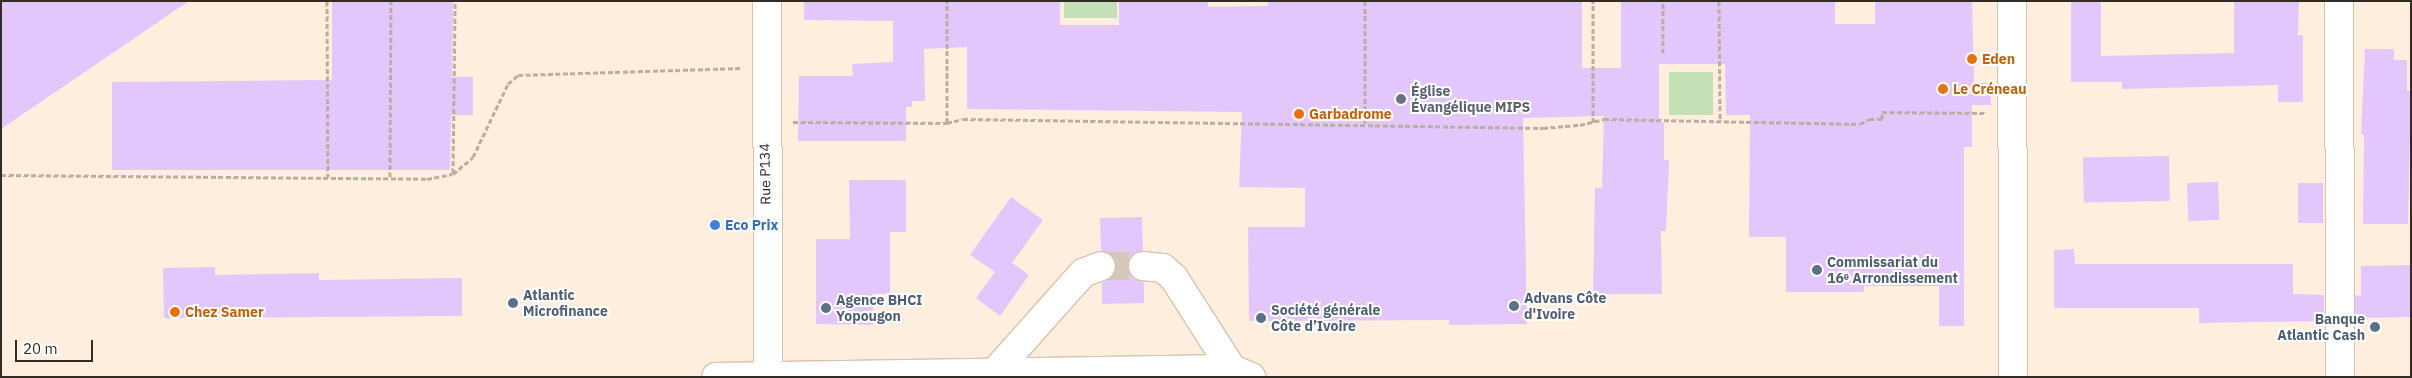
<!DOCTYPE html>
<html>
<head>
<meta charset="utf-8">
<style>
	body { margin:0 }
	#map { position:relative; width:2412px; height:378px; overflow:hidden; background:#feeede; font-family:"IBM Plex Sans",sans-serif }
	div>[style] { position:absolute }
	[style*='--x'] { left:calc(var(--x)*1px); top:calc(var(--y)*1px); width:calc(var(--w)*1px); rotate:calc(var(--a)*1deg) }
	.green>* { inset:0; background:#c4e0b7; transform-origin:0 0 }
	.building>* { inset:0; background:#e3c6fb; transform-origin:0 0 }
	.minor-tunnel>* { height:28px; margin-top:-14px; transform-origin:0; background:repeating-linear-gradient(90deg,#d5c7b9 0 28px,transparent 0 42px) }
	.path>* { height:3px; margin-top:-1.5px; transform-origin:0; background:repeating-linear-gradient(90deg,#bbaea0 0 5px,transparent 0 7.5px) }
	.roads { filter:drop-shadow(1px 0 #d7c3b0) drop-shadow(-1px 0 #d7c3b0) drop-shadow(0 1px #d7c3b0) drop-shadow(0 -1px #d7c3b0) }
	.minor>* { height:28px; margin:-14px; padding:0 14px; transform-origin:14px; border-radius:14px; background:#fff }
	.major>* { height:28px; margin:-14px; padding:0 14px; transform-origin:14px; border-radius:14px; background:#fff }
	.dots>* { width:14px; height:14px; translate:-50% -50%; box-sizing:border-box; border:2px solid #fff; border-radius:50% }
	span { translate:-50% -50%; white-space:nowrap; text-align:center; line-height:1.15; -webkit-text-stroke:4px #fff; paint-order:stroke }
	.food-label { font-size:14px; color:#c56008; font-weight:700 }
	.left { translate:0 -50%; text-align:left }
	.worship-label { font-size:14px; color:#5b616d; font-weight:700 }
	.street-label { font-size:14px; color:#332c24 }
	.shop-label { font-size:14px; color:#366cbe; font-weight:700 }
	.service-label { font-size:14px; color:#4e5e75; font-weight:700 }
	.right { translate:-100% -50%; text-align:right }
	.frame { position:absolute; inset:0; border:2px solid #332c24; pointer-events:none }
	.scale { position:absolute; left:15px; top:340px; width:78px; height:22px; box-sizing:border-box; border:2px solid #332c24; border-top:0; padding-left:6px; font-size:15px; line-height:18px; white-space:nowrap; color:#332c24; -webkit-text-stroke:4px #fff; paint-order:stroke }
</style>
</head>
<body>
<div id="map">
	<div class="green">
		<i style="left:1064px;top:1px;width:53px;height:17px"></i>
		<i style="left:1669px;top:72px;width:44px;height:43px"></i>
	</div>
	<div class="building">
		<i style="clip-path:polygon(1px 1px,189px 1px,1px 129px)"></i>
		<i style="clip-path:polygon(332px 1px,453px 1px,452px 77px,473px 77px,473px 115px,451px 115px,450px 170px,112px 170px,112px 82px,332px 80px)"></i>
		<i style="clip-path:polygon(804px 1px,1060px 1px,1060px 25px,1119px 25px,1119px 1px,1208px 1px,1208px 7px,1268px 6px,1268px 1px,1582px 1px,1582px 68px,1621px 68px,1621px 1px,1835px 1px,1835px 24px,1875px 24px,1875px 1px,1972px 1px,1974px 83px,1990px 83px,1991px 105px,1972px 105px,1972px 147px,1964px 147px,1964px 326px,1939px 326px,1939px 286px,1864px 286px,1864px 292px,1786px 292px,1786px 237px,1749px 237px,1750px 115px,1726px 115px,1725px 64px,1659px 64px,1659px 122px,1664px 122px,1664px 160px,1669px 160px,1666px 231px,1661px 231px,1662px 294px,1593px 294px,1595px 188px,1602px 188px,1604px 116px,1523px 118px,1527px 324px,1449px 325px,1449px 320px,1249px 321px,1248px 227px,1305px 227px,1305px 188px,1239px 187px,1242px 112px,967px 109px,967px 47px,924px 49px,925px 101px,912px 101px,912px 107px,906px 107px,906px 141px,798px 141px,799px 76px,853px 76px,852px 64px,893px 62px,893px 21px,804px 20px)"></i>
		<i style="clip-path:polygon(2071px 1px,2101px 1px,2101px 56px,2234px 53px,2234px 1px,2299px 1px,2298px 35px,2303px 35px,2303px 102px,2278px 102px,2278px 85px,2122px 89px,2122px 82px,2071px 82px)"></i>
		<i style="clip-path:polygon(2365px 49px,2394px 49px,2394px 60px,2407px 60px,2407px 91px,2411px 91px,2408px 224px,2363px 224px,2364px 135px,2361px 134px)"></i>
		<i style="left:2169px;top:156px;width:45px;height:86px;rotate:89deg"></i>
		<i style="clip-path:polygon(849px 180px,906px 180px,906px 232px,890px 232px,890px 294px,873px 294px,873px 325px,816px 324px,816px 239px,850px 239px)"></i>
		<i style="left:2218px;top:182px;width:38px;height:31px;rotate:88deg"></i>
		<i style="left:2298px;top:183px;width:25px;height:40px"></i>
		<i style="clip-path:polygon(1011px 197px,1043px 220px,1012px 263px,1029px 275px,1000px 316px,976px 298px,995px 272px,970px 255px)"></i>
		<i style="clip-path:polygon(1142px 217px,1143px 251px,1131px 257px,1127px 265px,1134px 278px,1144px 282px,1144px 303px,1102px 304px,1102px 283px,1113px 276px,1116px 268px,1111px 254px,1101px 251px,1100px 218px)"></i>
		<i style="clip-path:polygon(2074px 249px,2075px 264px,2293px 264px,2293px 294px,2324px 295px,2324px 321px,2199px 323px,2199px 308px,2054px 308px,2054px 250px)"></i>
		<i style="clip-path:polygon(2411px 265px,2411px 317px,2355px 318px,2355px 295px,2361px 296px,2361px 266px)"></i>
		<i style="clip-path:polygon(215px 267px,215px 275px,319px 273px,319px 280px,462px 278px,462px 316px,164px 318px,163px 268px)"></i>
	</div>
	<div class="minor-tunnel">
		<i style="--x:1101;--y:266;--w:42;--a:0"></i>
	</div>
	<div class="path">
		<i style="--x:327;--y:1;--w:176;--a:89.7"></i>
		<i style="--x:1365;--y:1;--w:122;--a:90"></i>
		<i style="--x:1719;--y:1;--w:120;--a:89.5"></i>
		<i style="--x:1663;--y:53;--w:52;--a:-90"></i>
		<i style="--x:793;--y:122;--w:154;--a:0.4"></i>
		<i style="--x:947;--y:123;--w:16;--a:-14"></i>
		<i style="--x:963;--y:119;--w:580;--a:0.89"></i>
		<i style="--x:1543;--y:128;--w:37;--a:-5"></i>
		<i style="--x:1580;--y:125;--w:25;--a:-14"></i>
		<i style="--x:1604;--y:119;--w:256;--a:1.1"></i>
		<i style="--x:1860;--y:124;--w:10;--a:-29"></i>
		<i style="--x:1869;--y:119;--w:13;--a:0"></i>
		<i style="--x:1882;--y:119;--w:7;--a:-90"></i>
		<i style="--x:1882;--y:112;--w:105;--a:0.5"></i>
		<i style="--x:947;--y:123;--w:122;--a:-90"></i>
		<i style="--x:1593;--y:123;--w:122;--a:-90"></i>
		<i style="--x:453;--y:173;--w:172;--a:-89.3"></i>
		<i style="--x:1;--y:175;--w:426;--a:0.5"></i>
		<i style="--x:427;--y:179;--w:26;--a:-11"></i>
		<i style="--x:453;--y:174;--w:26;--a:-40"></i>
		<i style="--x:473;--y:157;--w:81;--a:-64.4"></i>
		<i style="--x:508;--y:84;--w:13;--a:-42"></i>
		<i style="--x:518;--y:75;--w:224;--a:-1.8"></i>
		<i style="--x:390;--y:177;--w:176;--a:-89.7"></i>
	</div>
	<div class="roads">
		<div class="minor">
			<i style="--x:767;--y:1;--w:375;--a:89.8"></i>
			<i style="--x:2012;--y:1;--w:376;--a:89.8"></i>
			<i style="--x:2339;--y:1;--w:376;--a:89.8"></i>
			<i style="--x:1143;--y:266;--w:20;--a:6"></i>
			<i style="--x:1163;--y:268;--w:15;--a:42"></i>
			<i style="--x:1174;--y:278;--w:108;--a:57.5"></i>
			<i style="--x:992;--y:375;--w:137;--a:-48.3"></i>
			<i style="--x:1083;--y:273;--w:19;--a:-21"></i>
		</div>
		<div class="major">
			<i style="--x:716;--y:377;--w:516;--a:-0.89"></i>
			<i style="--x:1232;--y:369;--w:21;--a:23"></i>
		</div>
	</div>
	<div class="dots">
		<i style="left:1972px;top:59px;background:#e8710a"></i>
		<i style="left:1943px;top:89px;background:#e8710a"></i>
		<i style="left:1401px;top:99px;background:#6b7280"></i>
		<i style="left:1299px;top:114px;background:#e8710a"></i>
		<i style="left:715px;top:225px;background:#3f7fe0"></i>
		<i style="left:1817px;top:270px;background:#5c6f8a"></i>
		<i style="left:513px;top:303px;background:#5c6f8a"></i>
		<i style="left:1514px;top:306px;background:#5c6f8a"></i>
		<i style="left:826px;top:308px;background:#5c6f8a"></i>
		<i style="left:175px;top:312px;background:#e8710a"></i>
		<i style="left:1261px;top:318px;background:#5c6f8a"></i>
		<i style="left:2375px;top:327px;background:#5c6f8a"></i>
	</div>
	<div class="food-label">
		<span class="left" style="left:1982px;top:59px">Eden</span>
		<span class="left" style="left:1953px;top:89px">Le Créneau</span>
		<span class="left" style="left:1309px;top:114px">Garbadrome</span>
		<span class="left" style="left:185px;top:312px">Chez Samer</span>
	</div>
	<div class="worship-label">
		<span class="left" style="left:1411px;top:99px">Église<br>Évangélique MIPS</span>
	</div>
	<div class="street-label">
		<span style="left:765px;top:174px;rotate:-91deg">Rue P134</span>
	</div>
	<div class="shop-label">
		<span class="left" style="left:725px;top:225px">Eco Prix</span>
	</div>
	<div class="service-label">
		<span class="left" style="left:1827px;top:270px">Commissariat du<br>16ᵉ Arrondissement</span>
		<span class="left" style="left:523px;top:303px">Atlantic<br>Microfinance</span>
		<span class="left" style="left:1524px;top:306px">Advans Côte<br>d'Ivoire</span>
		<span class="left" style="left:836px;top:308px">Agence BHCI<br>Yopougon</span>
		<span class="left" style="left:1271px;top:318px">Société générale<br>Côte d’Ivoire</span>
		<span class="right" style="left:2365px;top:327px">Banque<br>Atlantic Cash</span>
	</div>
	<div class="frame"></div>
	<div class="scale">20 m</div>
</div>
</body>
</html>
